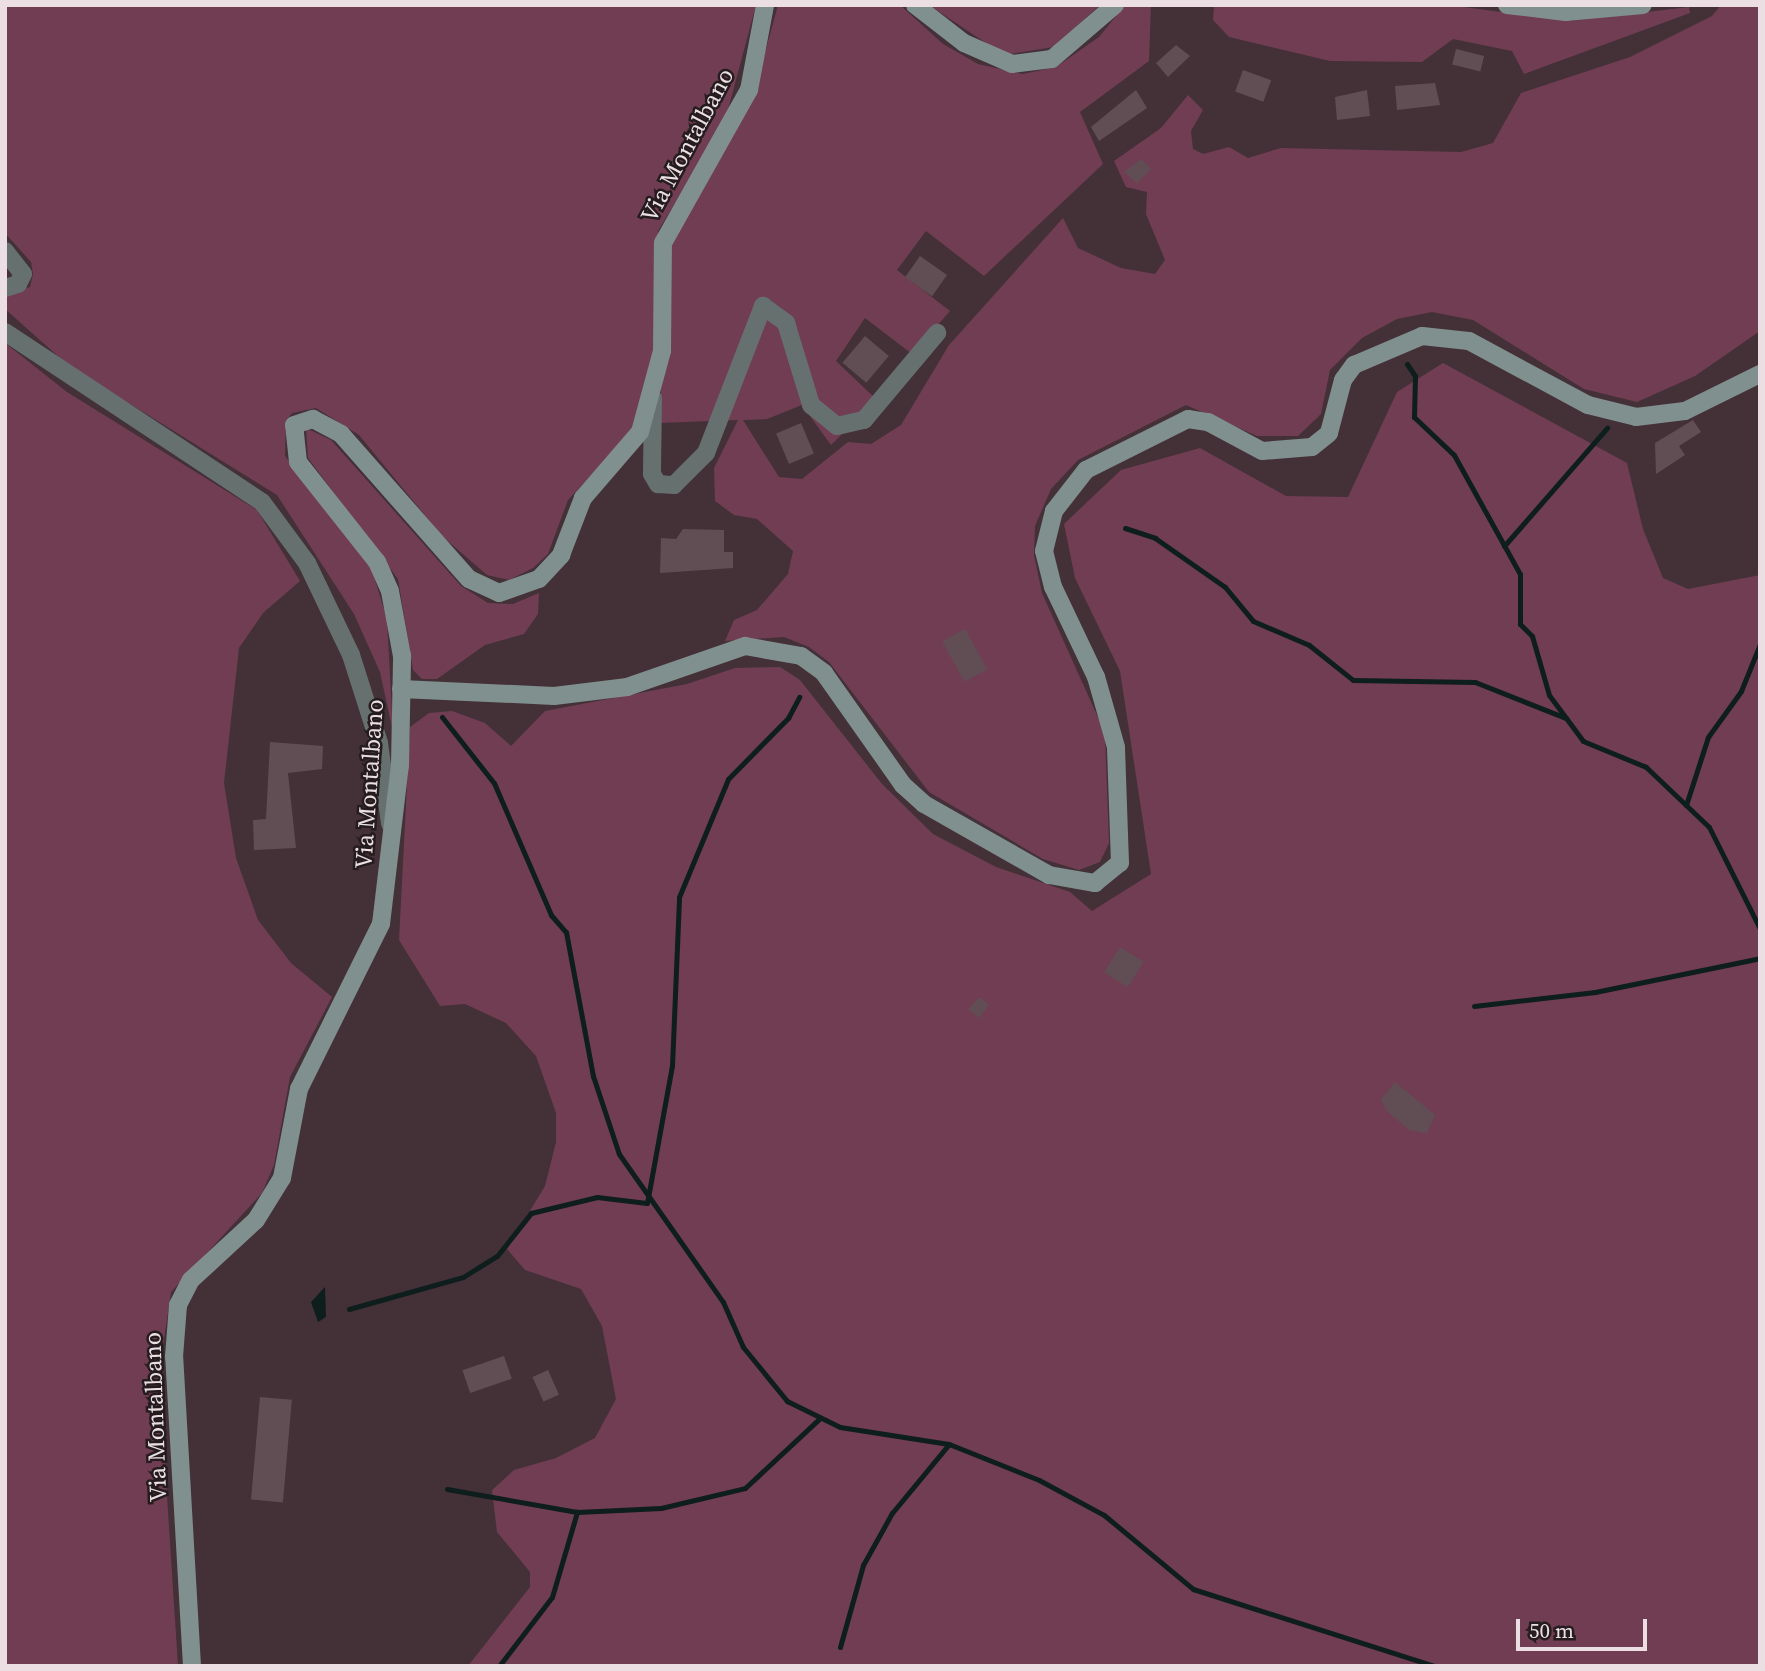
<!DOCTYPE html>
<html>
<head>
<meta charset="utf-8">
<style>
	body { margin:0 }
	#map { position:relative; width:1765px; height:1671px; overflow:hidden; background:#433137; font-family:"Source Serif 4",serif }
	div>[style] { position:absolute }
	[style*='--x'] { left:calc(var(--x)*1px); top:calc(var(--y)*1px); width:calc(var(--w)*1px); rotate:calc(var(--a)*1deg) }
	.green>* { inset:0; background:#713d52 }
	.water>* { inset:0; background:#0e1e1c }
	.stream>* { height:5px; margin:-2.5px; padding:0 2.5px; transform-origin:2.5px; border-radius:2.5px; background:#0e1e1c }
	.building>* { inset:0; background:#614e55; transform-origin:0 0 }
	.street>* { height:18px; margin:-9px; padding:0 9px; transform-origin:9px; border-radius:9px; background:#66706f }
	.secondary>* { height:18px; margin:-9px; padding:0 9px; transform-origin:9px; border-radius:9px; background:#80908e }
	span { translate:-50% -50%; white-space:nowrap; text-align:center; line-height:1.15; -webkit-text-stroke:5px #241c1e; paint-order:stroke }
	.street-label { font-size:24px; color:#ebdfe3 }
	.frame { position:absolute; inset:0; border:7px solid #ebdfe3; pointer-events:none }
	.scale { position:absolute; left:1516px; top:1619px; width:131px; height:32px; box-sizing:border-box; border:4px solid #ebdfe3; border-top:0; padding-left:9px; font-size:21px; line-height:24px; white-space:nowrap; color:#ebdfe3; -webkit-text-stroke:5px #241c1e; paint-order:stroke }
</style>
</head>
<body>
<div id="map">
	<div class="green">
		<i style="clip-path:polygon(5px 5px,756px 5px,725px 121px,658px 231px,654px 360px,631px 432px,568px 500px,548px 554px,533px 568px,509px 580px,487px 575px,442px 536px,359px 435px,316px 408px,292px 413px,286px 421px,285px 456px,372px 570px,387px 619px,393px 732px,380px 672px,354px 614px,277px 495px,69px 366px,5px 309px,5px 294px,30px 287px,33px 274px,31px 262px,5px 233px)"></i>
		<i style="clip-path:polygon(778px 5px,900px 5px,943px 44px,978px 64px,1023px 74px,1056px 67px,1099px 37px,1125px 5px,1151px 5px,1149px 61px,1080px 112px,1103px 164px,984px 276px,926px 231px,897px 270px,950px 311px,912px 354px,865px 318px,836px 361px,877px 400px,831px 445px,802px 405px,767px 419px,743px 420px,779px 477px,802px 479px,848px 442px,871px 444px,901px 425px,949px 345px,1063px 218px,1078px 248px,1121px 268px,1155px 274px,1165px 260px,1146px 214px,1147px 192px,1126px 187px,1114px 161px,1161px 128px,1188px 95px,1203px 110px,1191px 131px,1193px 149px,1203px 154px,1229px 147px,1248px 158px,1281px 148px,1461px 152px,1493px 143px,1521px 93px,1630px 57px,1712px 16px,1721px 5px,1760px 5px,1760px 331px,1695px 376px,1637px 402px,1584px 389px,1473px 320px,1432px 312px,1397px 319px,1362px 338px,1330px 370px,1321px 414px,1298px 436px,1257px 436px,1186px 405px,1078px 460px,1051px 489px,1035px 526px,1034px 555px,1042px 593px,1105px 733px,1109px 843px,1100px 862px,1079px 870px,1043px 859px,929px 792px,829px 662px,809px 647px,784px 637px,725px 641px,734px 620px,757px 610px,788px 574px,793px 551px,757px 519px,734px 515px,715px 501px,714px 468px,738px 420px,659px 423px,670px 241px,752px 100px)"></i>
		<i style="clip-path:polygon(929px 5px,1100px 5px,1054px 47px,1004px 55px)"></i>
		<i style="clip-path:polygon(1214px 5px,1448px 5px,1570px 21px,1689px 7px,1690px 13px,1524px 74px,1512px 51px,1453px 39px,1422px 62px,1330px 61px,1229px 37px,1213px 20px)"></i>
		<i style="clip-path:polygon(5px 343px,67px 392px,257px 510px,300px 581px,263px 613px,239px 648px,224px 783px,236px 858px,258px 920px,291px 963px,332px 997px,290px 1077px,274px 1165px,262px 1193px,171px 1292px,159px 1373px,178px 1666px,5px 1666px)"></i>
		<i style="clip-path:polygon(1443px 363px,1627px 463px,1643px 529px,1663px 578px,1688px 589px,1760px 575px,1760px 1666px,468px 1666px,530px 1587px,530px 1572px,497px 1532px,492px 1490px,514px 1470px,556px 1458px,595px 1438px,616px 1399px,602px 1326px,581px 1289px,525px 1270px,507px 1249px,545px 1186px,556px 1142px,556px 1113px,536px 1056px,506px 1023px,465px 1004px,440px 1006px,399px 940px,410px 727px,429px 713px,452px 711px,485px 723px,511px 746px,545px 711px,687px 684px,735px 668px,780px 667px,800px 680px,882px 784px,933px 834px,996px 867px,1070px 892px,1092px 911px,1151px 874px,1120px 671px,1075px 578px,1064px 524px,1121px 470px,1200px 448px,1286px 496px,1348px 497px,1397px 392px)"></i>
		<i style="clip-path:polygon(306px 428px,331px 440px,461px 586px,488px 603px,513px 604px,539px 593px,538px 614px,524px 634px,485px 645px,437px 679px,422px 679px,413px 670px,398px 579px,308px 458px)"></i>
	</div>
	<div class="water">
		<i style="clip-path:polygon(325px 1287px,326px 1317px,318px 1322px,311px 1302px)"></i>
	</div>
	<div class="stream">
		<i style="--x:1407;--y:364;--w:14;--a:56"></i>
		<i style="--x:1415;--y:376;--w:41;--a:91.4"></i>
		<i style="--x:1414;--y:417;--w:55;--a:43.5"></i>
		<i style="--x:1454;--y:455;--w:136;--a:61"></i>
		<i style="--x:1520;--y:574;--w:50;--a:90"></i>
		<i style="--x:1520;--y:624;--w:17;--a:45"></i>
		<i style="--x:1532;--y:636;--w:61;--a:73.9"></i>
		<i style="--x:1549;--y:695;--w:57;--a:53.5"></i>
		<i style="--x:1583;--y:741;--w:68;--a:22.4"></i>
		<i style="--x:1646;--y:767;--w:87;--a:43.6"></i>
		<i style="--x:1709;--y:827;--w:114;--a:63.4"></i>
		<i style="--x:1125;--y:528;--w:32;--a:18"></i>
		<i style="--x:1155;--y:538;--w:85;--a:35"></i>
		<i style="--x:1225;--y:587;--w:44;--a:50.5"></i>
		<i style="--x:1253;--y:621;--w:61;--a:23.2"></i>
		<i style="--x:1309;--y:645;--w:56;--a:38.5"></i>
		<i style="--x:1353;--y:680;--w:122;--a:0.9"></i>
		<i style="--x:1475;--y:682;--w:98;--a:21.6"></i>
		<i style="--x:1504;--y:546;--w:157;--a:-48.9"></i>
		<i style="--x:442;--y:717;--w:84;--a:51.8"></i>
		<i style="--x:494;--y:783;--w:144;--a:66.6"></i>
		<i style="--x:551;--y:915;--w:23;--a:49"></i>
		<i style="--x:566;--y:932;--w:147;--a:79.4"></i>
		<i style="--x:593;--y:1076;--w:82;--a:71.6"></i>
		<i style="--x:619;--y:1154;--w:181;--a:54.9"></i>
		<i style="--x:723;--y:1302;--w:49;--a:66"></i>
		<i style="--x:743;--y:1347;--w:70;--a:50.8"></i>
		<i style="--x:787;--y:1401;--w:59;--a:26.1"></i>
		<i style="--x:840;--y:1427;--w:110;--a:8.9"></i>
		<i style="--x:949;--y:1444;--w:97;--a:21.8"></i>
		<i style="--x:1039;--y:1480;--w:74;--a:28.3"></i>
		<i style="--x:1104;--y:1515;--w:116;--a:39.7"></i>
		<i style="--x:1193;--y:1589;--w:253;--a:17.7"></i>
		<i style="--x:1686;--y:805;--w:71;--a:-72.1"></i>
		<i style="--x:1708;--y:737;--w:57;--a:-54.3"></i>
		<i style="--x:1741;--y:691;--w:51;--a:-68"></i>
		<i style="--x:1474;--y:1006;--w:122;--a:-6.6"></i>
		<i style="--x:1595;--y:992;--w:168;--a:-11.6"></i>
		<i style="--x:647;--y:1203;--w:139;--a:-79.7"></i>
		<i style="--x:672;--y:1066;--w:169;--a:-87.6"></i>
		<i style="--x:679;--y:897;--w:128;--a:-67.4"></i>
		<i style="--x:728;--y:779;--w:86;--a:-45.5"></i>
		<i style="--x:788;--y:718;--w:24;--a:-62"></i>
		<i style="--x:349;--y:1309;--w:118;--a:-15.7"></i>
		<i style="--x:463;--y:1277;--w:40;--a:-32"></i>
		<i style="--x:497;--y:1256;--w:55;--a:-51.7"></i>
		<i style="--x:531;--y:1213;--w:68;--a:-13.6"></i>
		<i style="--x:597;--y:1197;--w:50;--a:6.8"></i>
		<i style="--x:447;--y:1489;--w:132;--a:10"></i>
		<i style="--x:577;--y:1512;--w:84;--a:-2.7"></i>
		<i style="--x:661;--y:1508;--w:86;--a:-13.4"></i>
		<i style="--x:745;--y:1488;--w:101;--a:-43"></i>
		<i style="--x:840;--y:1647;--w:85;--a:-74.3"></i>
		<i style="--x:863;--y:1565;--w:60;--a:-60.9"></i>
		<i style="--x:892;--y:1513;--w:89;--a:-50.4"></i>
		<i style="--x:499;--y:1666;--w:87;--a:-52.5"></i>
		<i style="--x:552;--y:1597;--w:89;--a:-73.6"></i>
	</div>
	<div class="building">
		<i style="clip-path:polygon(1176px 45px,1190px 56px,1168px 77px,1156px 63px)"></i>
		<i style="left:1456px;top:49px;width:29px;height:16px;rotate:14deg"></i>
		<i style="left:1243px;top:70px;width:30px;height:23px;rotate:20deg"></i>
		<i style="clip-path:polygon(1435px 83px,1440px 105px,1397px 110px,1395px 86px)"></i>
		<i style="clip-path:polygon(1136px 90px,1147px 108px,1099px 141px,1091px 127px)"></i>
		<i style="clip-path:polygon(1367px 90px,1370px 116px,1337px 120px,1335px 97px)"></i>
		<i style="clip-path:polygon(1141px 159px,1151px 169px,1137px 183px,1124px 172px)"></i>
		<i style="left:920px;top:256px;width:33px;height:26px;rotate:35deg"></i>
		<i style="left:865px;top:336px;width:31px;height:35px;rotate:40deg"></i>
		<i style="clip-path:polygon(1693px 420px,1701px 432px,1679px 446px,1685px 455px,1656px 474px,1655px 443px)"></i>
		<i style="left:801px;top:423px;width:33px;height:27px;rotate:67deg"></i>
		<i style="clip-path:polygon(683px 529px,724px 530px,724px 552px,733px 552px,733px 568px,660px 573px,661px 538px,676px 539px)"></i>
		<i style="left:965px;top:629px;width:46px;height:26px;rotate:61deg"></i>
		<i style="clip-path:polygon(270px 742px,323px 746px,322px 769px,288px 773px,296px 848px,254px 850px,253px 820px,266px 819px)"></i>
		<i style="left:1120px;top:947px;width:28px;height:30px;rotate:32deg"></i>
		<i style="clip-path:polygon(980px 997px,989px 1005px,979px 1018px,968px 1009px)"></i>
		<i style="clip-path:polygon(1395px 1082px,1435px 1115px,1427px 1133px,1409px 1130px,1387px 1111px,1381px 1100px)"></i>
		<i style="left:504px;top:1356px;width:24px;height:44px;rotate:71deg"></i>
		<i style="left:548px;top:1370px;width:27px;height:17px;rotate:66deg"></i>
		<i style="left:260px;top:1397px;width:32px;height:103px;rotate:5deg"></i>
	</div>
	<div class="street">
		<i style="--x:5;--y:251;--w:29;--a:52"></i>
		<i style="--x:23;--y:274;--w:11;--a:117"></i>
		<i style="--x:18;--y:284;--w:14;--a:163"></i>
		<i style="--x:5;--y:332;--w:308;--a:33.5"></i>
		<i style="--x:262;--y:502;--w:76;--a:53.6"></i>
		<i style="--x:307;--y:563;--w:102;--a:64.4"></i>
		<i style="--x:351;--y:655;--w:92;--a:72.3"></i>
		<i style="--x:379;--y:743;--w:81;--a:82.2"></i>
		<i style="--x:653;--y:398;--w:76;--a:90.8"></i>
		<i style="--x:652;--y:474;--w:12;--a:59"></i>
		<i style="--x:658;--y:484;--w:16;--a:4"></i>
		<i style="--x:674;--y:485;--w:45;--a:-45"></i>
		<i style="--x:706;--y:453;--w:158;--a:-68.8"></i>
		<i style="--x:763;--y:306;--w:29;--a:36"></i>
		<i style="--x:786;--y:323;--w:86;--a:73"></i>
		<i style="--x:811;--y:405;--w:33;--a:39"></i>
		<i style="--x:837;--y:426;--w:28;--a:-13"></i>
		<i style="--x:864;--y:420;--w:114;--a:-50"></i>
	</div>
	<div class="secondary">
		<i style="--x:915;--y:5;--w:62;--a:37.8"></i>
		<i style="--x:964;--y:43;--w:52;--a:23.6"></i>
		<i style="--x:1012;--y:64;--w:40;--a:-7.1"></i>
		<i style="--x:1052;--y:59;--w:83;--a:-40.6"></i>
		<i style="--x:1507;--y:5;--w:59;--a:6.8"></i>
		<i style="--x:1566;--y:12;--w:77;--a:-5.2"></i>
		<i style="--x:401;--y:689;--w:153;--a:2.6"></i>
		<i style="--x:554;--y:696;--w:74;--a:-7"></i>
		<i style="--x:627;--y:687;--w:125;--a:-19.2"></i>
		<i style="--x:745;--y:646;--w:57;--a:10.1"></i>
		<i style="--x:801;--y:656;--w:29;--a:36"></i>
		<i style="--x:824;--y:673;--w:137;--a:54.8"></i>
		<i style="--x:903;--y:785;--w:28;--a:42"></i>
		<i style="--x:924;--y:804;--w:144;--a:29.6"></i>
		<i style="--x:1049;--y:875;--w:47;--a:9.9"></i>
		<i style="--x:1095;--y:883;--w:32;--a:-39"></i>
		<i style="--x:1120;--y:863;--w:116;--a:-92"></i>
		<i style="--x:1116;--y:747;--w:73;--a:-105.9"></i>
		<i style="--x:1096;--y:677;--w:100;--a:-115.5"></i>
		<i style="--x:1053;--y:587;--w:37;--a:-104"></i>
		<i style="--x:1044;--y:551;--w:41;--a:-76"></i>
		<i style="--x:1054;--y:511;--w:52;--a:-52"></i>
		<i style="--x:1086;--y:470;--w:114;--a:-26.6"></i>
		<i style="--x:1188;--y:419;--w:20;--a:9"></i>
		<i style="--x:1208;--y:422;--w:61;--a:28.2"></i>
		<i style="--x:1262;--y:451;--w:50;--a:-4.6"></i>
		<i style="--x:1312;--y:447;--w:22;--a:-39"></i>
		<i style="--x:1329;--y:433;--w:55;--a:-75.2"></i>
		<i style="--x:1343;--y:380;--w:19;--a:-54"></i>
		<i style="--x:1354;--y:365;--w:74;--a:-23.1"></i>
		<i style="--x:1422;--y:336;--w:47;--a:6.1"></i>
		<i style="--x:1469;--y:341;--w:135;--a:28.3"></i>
		<i style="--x:1588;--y:405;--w:49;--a:14"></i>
		<i style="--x:1636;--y:417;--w:49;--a:-7"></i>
		<i style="--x:1685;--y:411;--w:84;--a:-26.3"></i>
		<i style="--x:192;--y:1666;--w:310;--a:-93.3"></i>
		<i style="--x:174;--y:1357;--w:52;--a:-85.6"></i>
		<i style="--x:178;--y:1305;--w:28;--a:-63"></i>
		<i style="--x:191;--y:1280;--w:88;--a:-42.7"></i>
		<i style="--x:256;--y:1220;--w:49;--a:-58.2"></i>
		<i style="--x:282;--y:1178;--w:91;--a:-79.2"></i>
		<i style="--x:299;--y:1089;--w:184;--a:-63.6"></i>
		<i style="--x:381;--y:924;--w:160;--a:-83.2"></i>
		<i style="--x:400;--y:765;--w:109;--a:-88.9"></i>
		<i style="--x:402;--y:656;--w:66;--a:-100.5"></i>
		<i style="--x:390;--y:591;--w:32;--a:-114"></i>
		<i style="--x:377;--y:562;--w:127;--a:-128.3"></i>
		<i style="--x:298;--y:462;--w:37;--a:-96"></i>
		<i style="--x:294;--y:425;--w:20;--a:-18"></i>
		<i style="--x:313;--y:419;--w:32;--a:28"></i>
		<i style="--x:341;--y:434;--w:193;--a:48.6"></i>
		<i style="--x:469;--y:579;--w:33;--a:25"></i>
		<i style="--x:499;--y:593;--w:42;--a:-19.3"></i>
		<i style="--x:539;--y:579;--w:33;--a:-47"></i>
		<i style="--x:561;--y:555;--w:61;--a:-68.9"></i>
		<i style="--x:583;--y:498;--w:87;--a:-49.2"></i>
		<i style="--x:640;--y:432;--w:84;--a:-74.8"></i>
		<i style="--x:662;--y:351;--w:108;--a:-89.5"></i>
		<i style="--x:663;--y:243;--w:176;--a:-60.7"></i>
		<i style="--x:749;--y:90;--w:86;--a:-79.3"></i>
	</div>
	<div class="street-label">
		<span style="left:687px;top:145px;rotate:-62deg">Via Montalbano</span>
		<span style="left:369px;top:784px;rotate:-86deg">Via Montalbano</span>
		<span style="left:155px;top:1417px;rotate:-92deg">Via Montalbano</span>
	</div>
	<div class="frame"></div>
	<div class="scale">50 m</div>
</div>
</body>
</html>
